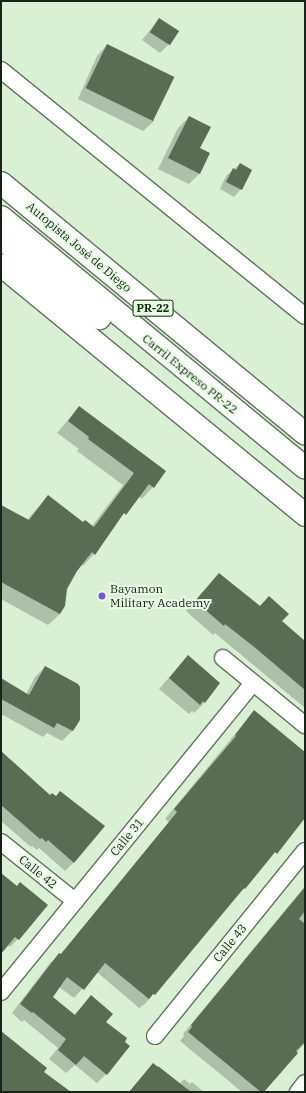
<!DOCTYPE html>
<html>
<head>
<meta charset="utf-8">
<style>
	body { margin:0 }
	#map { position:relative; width:306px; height:1093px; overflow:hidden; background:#d9f0d5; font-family:"IBM Plex Serif",serif }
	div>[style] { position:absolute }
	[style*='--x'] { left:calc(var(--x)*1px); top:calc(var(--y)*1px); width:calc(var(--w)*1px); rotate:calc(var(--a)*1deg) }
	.shadow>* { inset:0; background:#0003 }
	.building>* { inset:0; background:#596d55; transform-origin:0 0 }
	.roads { filter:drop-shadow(1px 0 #61755d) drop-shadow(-1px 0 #61755d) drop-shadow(0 1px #61755d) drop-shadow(0 -1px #61755d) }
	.minor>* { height:16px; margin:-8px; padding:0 8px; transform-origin:8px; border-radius:8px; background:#fff }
	.motorway>* { height:22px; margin:-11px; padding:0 11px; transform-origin:11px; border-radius:11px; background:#fff }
	.dots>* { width:11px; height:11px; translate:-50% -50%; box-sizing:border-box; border:2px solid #e6fee2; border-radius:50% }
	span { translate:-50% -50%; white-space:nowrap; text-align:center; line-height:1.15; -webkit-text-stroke:4px #e6fee2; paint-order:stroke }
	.shield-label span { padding:1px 3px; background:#e6fee2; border:1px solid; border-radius:3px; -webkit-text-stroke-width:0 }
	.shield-label { font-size:11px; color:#192218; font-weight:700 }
	.street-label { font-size:12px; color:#192218 }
	.poi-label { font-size:12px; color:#192218 }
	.left { translate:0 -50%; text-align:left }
	.frame { position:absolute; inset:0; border:2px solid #192218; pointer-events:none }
</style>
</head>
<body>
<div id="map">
	<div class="shadow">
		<i style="clip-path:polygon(159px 19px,168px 45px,160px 53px,142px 40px)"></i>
		<i style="clip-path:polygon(107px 45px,154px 121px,143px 131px,78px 99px,97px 56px)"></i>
		<i style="clip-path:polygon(189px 117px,199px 149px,209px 154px,199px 174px,189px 184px,158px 169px,178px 128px)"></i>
		<i style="clip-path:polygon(240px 164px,241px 189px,234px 197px,220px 189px,226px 176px)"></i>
		<i style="clip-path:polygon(79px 407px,153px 487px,142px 499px,138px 496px,116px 522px,94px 554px,83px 566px,81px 564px,66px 589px,60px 614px,48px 625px,1px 599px,1px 506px,27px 520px,48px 496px,83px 523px,92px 526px,123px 485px,77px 451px,79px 449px,57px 433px)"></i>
		<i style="clip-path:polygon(219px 574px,305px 641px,305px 708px,215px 633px,213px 635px,186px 611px)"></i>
		<i style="clip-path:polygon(188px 656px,219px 683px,204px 703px,194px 713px,192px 711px,189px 714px,159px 689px)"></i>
		<i style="clip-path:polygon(45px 667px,79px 720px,72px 731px,62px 741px,47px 733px,43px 737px,1px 714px,1px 679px,26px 694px,35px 677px)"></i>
		<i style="clip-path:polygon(254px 711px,305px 753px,305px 817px,245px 888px,235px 897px,145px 1004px,139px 1008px,97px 972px,74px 998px,59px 987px,51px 997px,74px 1015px,91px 996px,105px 1022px,106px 1074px,97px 1083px,75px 1065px,66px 1073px,49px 1059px,58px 1048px,24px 1020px,22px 1022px,12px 1013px,50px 963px,60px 955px,169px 822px,165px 819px)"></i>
		<i style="clip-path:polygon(1px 752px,29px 776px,74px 862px,65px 871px,39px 848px,37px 850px,32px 846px,31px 847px,1px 821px)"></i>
		<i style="clip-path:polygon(1px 875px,18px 939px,10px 947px,7px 945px,1px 952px)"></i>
		<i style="clip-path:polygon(305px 886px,305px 1043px,263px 1092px,242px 1092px,180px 1041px,184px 1036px,183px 1034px)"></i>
		<i style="clip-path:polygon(153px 1065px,179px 1084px,184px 1079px,190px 1084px,192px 1082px,204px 1092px,129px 1092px)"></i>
	</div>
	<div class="building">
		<i style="left:159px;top:18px;width:24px;height:17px;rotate:33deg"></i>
		<i style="left:107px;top:44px;width:75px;height:49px;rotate:26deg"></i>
		<i style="clip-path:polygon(189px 116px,211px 127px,200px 148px,210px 153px,200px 174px,168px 158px)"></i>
		<i style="clip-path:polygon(240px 163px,252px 170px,242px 190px,226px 182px,233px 168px,236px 170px)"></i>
		<i style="clip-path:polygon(79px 406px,166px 471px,154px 488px,149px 484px,126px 515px,124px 513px,95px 555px,92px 552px,77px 571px,67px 589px,65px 606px,60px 614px,1px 582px,1px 505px,29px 520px,48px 495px,83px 522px,85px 520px,94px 527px,134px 473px,88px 439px,89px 437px,68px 421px)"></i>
		<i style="clip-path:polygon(219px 573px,260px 606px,269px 596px,289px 614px,282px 621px,305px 641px,305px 690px,253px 646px,225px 624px,224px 626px,195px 601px)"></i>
		<i style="clip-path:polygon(188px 655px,220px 683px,205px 703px,203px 701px,200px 705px,169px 678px)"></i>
		<i style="clip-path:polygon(45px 666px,78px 684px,80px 687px,80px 720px,73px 731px,57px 723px,54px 728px,1px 699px,1px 678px,29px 695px)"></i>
		<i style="clip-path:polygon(254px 710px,305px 752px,305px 818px,277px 854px,275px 852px,245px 889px,244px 888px,155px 995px,153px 994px,149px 999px,105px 963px,84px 990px,67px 977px,53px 997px,75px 1015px,91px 995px,113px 1014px,106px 1022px,127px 1038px,125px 1042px,130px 1046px,107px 1075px,84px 1056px,76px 1065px,58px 1050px,66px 1039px,33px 1012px,32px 1013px,20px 1004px,59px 953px,61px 954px,177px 812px,174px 809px,236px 736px,235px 735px)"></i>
		<i style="clip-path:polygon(1px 751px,50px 795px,52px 793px,56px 796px,60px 791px,105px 826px,74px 863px,48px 840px,46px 842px,42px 838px,40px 839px,1px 805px)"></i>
		<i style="clip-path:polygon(1px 873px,17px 886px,20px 882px,48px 905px,19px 940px,15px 937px,1px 954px)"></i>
		<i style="clip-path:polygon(305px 887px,305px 911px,299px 919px,305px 924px,305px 1042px,296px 1051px,298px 1053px,264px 1092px,261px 1092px,188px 1032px,192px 1027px,191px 1025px)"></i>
		<i style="clip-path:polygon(1px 1031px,47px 1068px,44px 1072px,71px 1092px,1px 1092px)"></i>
		<i style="clip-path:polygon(153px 1063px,158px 1067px,158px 1066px,191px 1092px,129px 1092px)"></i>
	</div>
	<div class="roads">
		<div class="minor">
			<i style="--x:1;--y:70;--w:391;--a:39"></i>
			<i style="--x:223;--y:658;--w:106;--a:39.3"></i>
			<i style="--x:1;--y:842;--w:95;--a:38.6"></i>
			<i style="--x:1;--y:992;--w:399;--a:-50.8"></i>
			<i style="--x:155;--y:1036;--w:238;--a:-51"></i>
			<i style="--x:298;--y:1092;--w:11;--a:-52"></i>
		</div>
		<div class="motorway">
			<i style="--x:1;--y:183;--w:394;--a:39.5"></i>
			<i style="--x:1;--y:217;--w:394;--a:39.5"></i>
			<i style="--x:1;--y:238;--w:127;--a:39.2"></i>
			<i style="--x:1;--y:265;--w:394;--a:39.4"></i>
		</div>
	</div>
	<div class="dots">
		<i style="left:102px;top:596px;background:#7659d3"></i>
	</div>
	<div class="shield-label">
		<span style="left:153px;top:308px">PR-22</span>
	</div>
	<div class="street-label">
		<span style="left:79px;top:247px;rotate:40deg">Autopista José de Diego</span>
		<span style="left:190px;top:374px;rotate:39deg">Carril Expreso PR-22</span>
		<span style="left:127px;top:837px;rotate:-51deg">Calle 31</span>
		<span style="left:38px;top:872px;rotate:39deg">Calle 42</span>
		<span style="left:230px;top:943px;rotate:-51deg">Calle 43</span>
	</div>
	<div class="poi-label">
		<span class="left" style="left:110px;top:596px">Bayamon<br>Military Academy</span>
	</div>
	<div class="frame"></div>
</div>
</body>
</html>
